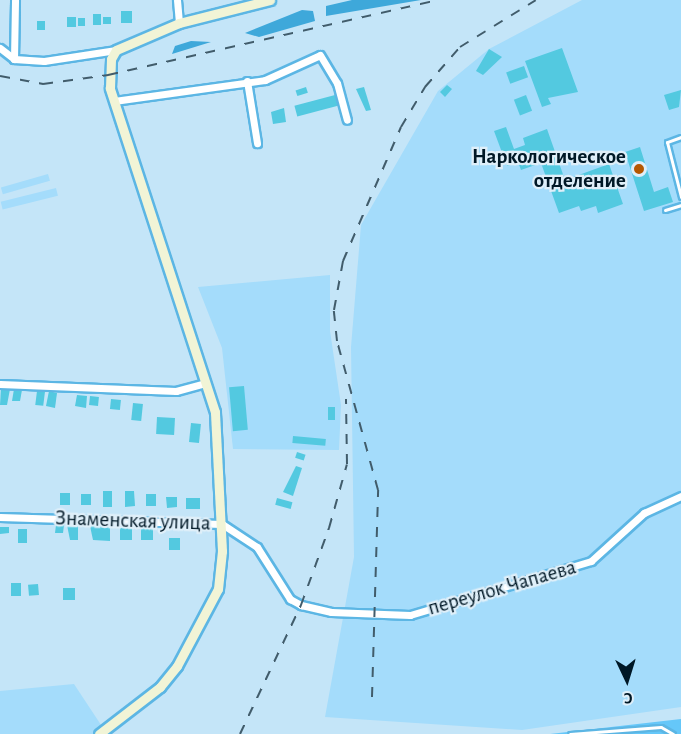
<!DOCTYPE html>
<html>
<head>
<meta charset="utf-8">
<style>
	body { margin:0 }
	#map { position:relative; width:681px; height:734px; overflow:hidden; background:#c4e5f8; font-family:"Alegreya Sans",sans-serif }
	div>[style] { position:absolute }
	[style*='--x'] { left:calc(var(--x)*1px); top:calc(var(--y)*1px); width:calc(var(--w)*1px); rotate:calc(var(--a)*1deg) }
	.built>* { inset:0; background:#a4dcfb; transform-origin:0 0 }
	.green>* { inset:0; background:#65c7f9 }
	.forest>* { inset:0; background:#3ea8da }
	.building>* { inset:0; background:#53c9e0; transform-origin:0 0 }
	.roads { filter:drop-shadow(2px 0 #5cb6e4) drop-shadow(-2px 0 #5cb6e4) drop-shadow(0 2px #5cb6e4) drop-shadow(0 -2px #5cb6e4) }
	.lane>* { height:3px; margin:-1.5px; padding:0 1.5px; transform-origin:1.5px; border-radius:1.5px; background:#fff }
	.street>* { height:7px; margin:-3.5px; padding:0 3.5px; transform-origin:3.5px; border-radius:3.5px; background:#fff }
	.secondary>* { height:9px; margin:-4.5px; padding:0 4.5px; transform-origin:4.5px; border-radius:4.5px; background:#f1f4d6 }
	.rail>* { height:2px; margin-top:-1px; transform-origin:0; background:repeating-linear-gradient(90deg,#415c6b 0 10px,transparent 0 20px) }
	.dots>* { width:16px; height:16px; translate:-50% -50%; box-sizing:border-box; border:3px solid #dfeff9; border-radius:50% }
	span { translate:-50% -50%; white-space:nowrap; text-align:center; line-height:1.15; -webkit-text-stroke:4.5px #dfeff9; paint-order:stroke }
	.poi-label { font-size:21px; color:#001826; font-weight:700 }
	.right { translate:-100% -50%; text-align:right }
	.street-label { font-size:21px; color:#001826 }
	.north { position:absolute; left:597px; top:650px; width:60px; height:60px; -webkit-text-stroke:4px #dfeff9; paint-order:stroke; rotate:176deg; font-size:16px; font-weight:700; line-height:24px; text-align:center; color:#001826 }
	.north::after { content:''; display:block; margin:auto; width:21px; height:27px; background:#001826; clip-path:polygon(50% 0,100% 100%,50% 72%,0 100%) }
</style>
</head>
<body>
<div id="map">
	<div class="built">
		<i style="clip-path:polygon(582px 0,681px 0,681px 707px,522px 730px,325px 717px,354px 557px,351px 347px,361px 225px,438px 91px,489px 49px)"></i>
		<i style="left:48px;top:174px;width:7px;height:49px;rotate:74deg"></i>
		<i style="left:56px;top:188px;width:8px;height:57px;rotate:76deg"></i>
		<i style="clip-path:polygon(330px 275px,330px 331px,341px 405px,339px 450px,233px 449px,222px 348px,198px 287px)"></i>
		<i style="clip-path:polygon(74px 684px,107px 734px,0 734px,0 691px)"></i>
	</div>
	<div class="green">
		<i style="clip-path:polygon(681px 719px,681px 734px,550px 734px)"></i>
	</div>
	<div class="forest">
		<i style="clip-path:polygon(352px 0,421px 0,326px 16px,326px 6px)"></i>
		<i style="clip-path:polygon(302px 10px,313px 11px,315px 21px,259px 37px,245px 33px)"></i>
		<i style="clip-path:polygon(191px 41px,211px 42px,172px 54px,175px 46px)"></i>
	</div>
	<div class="building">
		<i style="left:121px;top:11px;width:11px;height:12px"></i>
		<i style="left:93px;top:14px;width:8px;height:11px"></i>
		<i style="left:67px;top:17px;width:9px;height:10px"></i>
		<i style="left:103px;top:17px;width:8px;height:7px"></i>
		<i style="left:78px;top:18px;width:7px;height:8px"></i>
		<i style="left:37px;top:21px;width:8px;height:9px"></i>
		<i style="clip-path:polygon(562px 48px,578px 92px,548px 98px,551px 104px,542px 107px,525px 61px)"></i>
		<i style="clip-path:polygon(489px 49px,502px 57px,483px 75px,476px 71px)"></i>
		<i style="left:524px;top:66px;width:12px;height:19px;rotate:70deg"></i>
		<i style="clip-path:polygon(447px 85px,452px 89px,445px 97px,440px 92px)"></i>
		<i style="left:306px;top:87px;width:6px;height:11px;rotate:72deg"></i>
		<i style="clip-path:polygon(364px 87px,371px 110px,366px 111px,356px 89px)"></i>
		<i style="clip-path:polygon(681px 90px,679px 107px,669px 110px,664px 95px)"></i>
		<i style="left:335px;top:95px;width:11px;height:42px;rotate:75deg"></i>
		<i style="left:526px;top:95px;width:17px;height:13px;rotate:69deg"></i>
		<i style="clip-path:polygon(284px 108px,286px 122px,273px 124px,271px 112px)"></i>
		<i style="clip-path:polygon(506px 127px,514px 149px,525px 145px,523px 138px,547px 129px,565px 180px,609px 164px,623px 204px,598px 213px,596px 206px,581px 211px,579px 206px,559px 213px,541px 163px,521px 170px,518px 162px,507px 166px,494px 131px)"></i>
		<i style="clip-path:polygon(640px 147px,654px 192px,668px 187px,673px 202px,644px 211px,625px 152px)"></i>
		<i style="left:244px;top:386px;width:44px;height:15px;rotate:85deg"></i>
		<i style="clip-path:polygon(1px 388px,10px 389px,7px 405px,0 405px)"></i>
		<i style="clip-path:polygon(14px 389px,22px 390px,20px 401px,12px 401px)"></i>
		<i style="left:37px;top:391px;width:8px;height:14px;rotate:7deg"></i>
		<i style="clip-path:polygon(49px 391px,57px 393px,55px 408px,46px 406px)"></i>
		<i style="clip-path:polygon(77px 395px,87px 396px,86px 408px,75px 406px)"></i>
		<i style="left:90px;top:396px;width:9px;height:9px;rotate:6deg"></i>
		<i style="left:111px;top:399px;width:10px;height:10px;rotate:6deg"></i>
		<i style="left:133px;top:403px;width:10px;height:17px;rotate:6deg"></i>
		<i style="left:328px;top:407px;width:7px;height:13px"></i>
		<i style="left:157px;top:417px;width:18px;height:17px;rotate:3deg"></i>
		<i style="left:191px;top:423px;width:10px;height:19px;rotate:6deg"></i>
		<i style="left:293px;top:436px;width:33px;height:7px;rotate:5deg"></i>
		<i style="left:297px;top:452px;width:9px;height:6px;rotate:18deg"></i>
		<i style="clip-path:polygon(296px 466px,302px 468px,293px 496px,283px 492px)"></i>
		<i style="left:103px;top:491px;width:9px;height:16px"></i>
		<i style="clip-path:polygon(125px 491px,134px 491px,135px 506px,125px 507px)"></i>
		<i style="left:60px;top:493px;width:10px;height:12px"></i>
		<i style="left:91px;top:494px;width:11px;height:10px;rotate:90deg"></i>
		<i style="left:146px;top:494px;width:10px;height:12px"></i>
		<i style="clip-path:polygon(166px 497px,177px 497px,177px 507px,167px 508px)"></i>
		<i style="left:186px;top:498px;width:14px;height:11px"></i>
		<i style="left:277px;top:498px;width:16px;height:7px;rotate:15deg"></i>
		<i style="clip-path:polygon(56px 525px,64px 525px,63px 533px,55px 533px)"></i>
		<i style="clip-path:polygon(67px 525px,78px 526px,78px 540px,70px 540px)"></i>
		<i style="clip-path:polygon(90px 526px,110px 526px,110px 541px,93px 540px)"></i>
		<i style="clip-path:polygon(0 527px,9px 527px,9px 533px,0 534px)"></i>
		<i style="left:120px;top:528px;width:12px;height:12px"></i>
		<i style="left:141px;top:528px;width:12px;height:12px"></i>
		<i style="left:18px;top:529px;width:9px;height:14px"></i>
		<i style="left:169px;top:538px;width:11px;height:12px"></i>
		<i style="left:11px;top:583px;width:10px;height:13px"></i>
		<i style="left:38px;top:584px;width:11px;height:10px;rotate:85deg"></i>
		<i style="left:63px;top:588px;width:12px;height:12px"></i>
	</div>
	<div class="roads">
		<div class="lane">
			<i style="--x:681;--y:137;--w:15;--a:160"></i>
			<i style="--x:667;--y:142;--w:57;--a:75.7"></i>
			<i style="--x:665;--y:210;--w:17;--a:-17"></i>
			<i style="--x:570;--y:734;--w:91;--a:-4.4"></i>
			<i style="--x:661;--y:727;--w:14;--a:30"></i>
		</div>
		<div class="street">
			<i style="--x:177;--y:0;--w:23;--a:85"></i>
			<i style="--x:0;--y:48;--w:18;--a:38"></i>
			<i style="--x:14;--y:59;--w:30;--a:4"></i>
			<i style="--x:44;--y:61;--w:73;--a:-8.7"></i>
			<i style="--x:14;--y:59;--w:59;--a:-89"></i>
			<i style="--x:247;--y:81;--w:63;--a:80.8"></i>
			<i style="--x:114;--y:101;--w:152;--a:-7.9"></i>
			<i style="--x:265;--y:80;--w:60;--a:-24.4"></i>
			<i style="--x:320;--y:55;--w:33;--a:59"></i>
			<i style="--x:337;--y:83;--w:38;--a:75"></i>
			<i style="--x:0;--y:384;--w:176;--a:2.3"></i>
			<i style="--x:176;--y:391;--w:31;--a:-15"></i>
			<i style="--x:0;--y:517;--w:222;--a:1.8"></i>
			<i style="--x:222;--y:524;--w:42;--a:33.3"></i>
			<i style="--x:257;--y:547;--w:62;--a:57.6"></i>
			<i style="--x:290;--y:599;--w:13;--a:29"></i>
			<i style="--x:301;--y:605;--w:31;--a:13"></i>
			<i style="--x:331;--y:612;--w:79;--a:2.2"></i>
			<i style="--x:410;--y:615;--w:189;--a:-16.6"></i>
			<i style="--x:591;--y:561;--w:72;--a:-42.2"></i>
			<i style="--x:644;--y:513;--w:41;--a:-24.7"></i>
		</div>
		<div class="secondary">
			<i style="--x:99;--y:734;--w:77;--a:-37.6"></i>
			<i style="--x:160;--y:687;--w:27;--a:-51"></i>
			<i style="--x:177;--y:666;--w:87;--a:-62"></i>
			<i style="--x:218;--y:589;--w:38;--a:-84"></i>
			<i style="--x:222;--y:551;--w:139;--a:-92.9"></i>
			<i style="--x:215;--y:412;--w:341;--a:-108"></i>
			<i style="--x:110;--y:88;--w:29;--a:-88"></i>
			<i style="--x:111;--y:59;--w:10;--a:-61"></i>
			<i style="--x:116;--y:50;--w:69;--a:-23.2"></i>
			<i style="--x:179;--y:23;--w:94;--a:-14.2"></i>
		</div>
	</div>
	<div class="rail">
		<i style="--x:0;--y:76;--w:44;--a:10.5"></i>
		<i style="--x:43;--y:84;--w:66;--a:-7.9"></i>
		<i style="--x:108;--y:75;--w:337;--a:-12.8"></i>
		<i style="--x:372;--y:697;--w:207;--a:-88.3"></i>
		<i style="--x:378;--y:490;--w:155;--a:-105.4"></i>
		<i style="--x:337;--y:341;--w:31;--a:-96"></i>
		<i style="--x:334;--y:310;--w:50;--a:-79.6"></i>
		<i style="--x:343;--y:261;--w:146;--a:-66.6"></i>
		<i style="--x:401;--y:127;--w:47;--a:-59"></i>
		<i style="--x:425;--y:87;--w:53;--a:-48.8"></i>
		<i style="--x:460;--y:47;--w:89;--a:-31.7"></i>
		<i style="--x:240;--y:734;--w:143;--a:-64.7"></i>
		<i style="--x:301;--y:605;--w:82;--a:-70"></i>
		<i style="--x:329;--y:528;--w:66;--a:-74.3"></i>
		<i style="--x:347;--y:464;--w:65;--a:-90.9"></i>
	</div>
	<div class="dots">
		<i style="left:639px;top:169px;background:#b55800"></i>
	</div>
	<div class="poi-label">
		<span class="right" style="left:626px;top:169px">Наркологическое<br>отделение</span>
	</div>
	<div class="street-label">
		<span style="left:133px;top:521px;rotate:2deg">Знаменская улица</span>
		<span style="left:502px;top:588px;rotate:-16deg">переулок Чапаева</span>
	</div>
	<div class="north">С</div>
</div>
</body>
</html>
